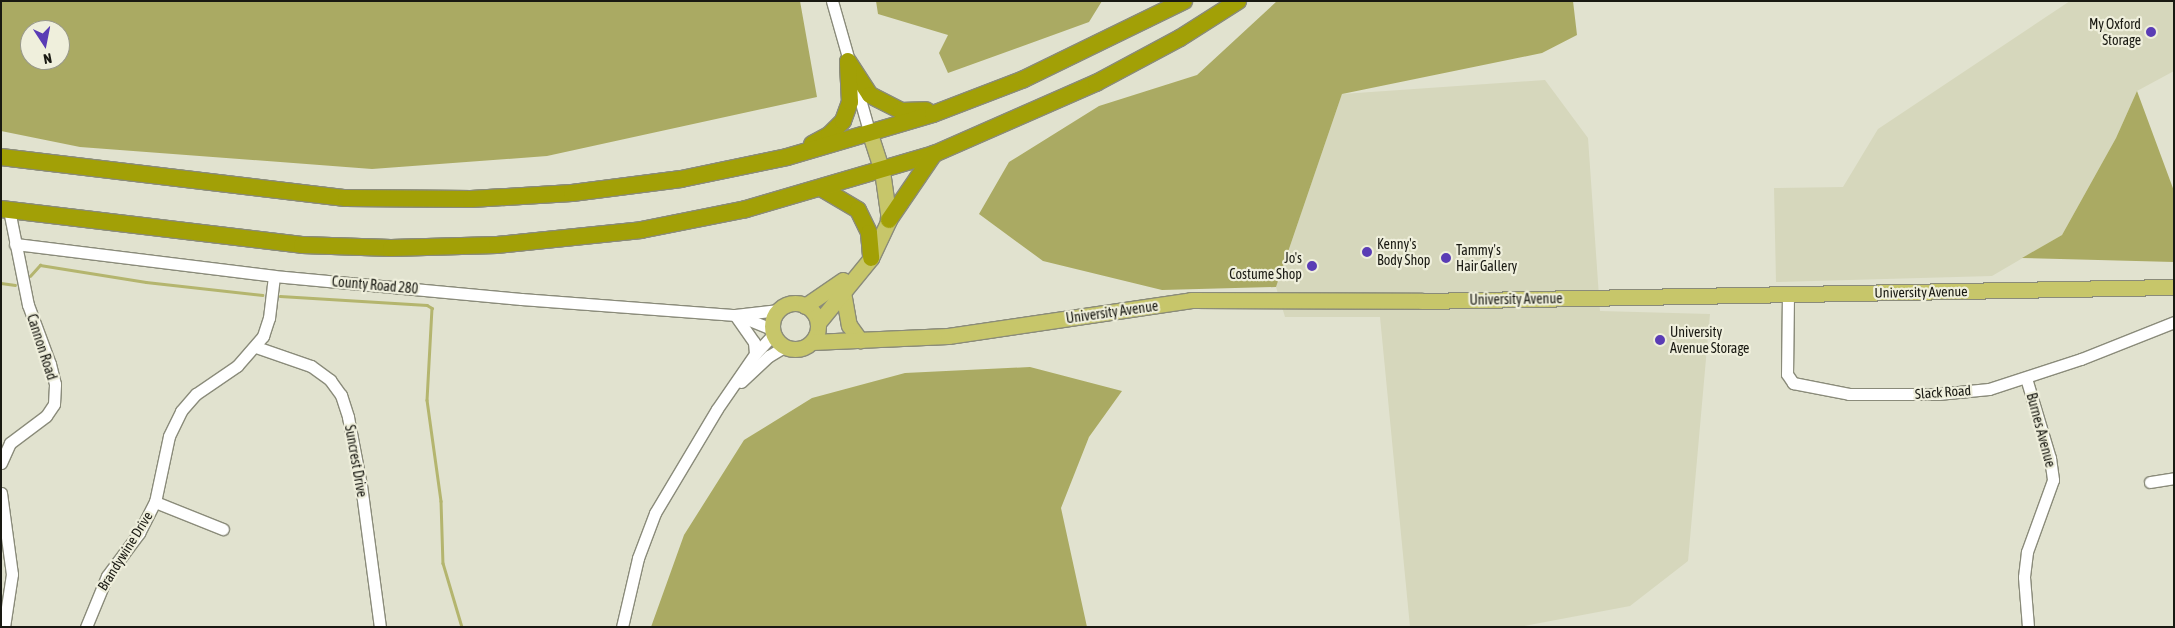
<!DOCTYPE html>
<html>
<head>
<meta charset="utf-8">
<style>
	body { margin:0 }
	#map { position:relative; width:2175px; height:628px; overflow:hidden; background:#e1e2cf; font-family:"Asap Condensed",sans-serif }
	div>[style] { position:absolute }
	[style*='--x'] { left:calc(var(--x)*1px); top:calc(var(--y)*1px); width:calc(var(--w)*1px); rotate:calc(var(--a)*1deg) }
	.built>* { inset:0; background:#d6d7bc }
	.forest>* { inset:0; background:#aaaa63 }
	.stream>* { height:2.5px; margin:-1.25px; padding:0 1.25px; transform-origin:1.25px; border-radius:1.25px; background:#b4b56e }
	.roads { filter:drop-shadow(1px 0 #8a8b7a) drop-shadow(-1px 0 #8a8b7a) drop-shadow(0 1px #8a8b7a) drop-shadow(0 -1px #8a8b7a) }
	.minor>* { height:11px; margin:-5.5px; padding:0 5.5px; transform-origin:5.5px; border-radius:5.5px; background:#fff }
	.major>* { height:15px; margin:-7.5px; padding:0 7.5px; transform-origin:7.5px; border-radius:7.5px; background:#c7c66a }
	.major>.ring { margin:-7.5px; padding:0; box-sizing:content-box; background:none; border:15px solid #c7c66a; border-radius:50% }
	.highway>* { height:16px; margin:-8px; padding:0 8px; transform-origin:8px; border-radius:8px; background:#a2a006 }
	.dots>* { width:14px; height:14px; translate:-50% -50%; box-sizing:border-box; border:2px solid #efefdc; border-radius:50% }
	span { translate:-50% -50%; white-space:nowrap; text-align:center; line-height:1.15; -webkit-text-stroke:4.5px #efefdc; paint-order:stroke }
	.poi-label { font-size:14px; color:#191912 }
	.right { translate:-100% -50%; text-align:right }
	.left { translate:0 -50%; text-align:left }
	.street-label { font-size:14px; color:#191912 }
	.frame { position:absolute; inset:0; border:2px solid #191912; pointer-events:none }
	.north { position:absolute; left:20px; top:20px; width:50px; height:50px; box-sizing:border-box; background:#efefdc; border:1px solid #99998b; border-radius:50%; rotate:169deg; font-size:14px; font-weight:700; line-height:20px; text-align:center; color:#191912 }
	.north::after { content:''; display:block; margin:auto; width:18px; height:22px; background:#5a3cb5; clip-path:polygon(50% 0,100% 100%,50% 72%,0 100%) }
</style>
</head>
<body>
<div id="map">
	<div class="built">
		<i style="clip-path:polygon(2070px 1px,2174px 1px,2174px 71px,2137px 91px,2116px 138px,2062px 235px,1992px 276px,1776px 282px,1774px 188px,1843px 187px,1878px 129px)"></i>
		<i style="clip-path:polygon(1545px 80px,1588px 138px,1600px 311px,1710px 314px,1688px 561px,1630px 606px,1519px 627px,1410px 627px,1380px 317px,1285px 317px,1276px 287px,1342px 94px)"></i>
	</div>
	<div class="forest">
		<i style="clip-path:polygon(evenodd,1px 1px,800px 1px,817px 97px,547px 156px,372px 169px,80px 147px,1px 131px,1px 1px,30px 30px,60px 30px,60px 60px,30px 60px,30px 30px)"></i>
		<i style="clip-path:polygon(876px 1px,1102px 1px,1089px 22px,948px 73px,939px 53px,948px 35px,878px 14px)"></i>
		<i style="clip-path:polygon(1277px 1px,1573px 1px,1577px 35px,1542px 53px,1342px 94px,1276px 287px,1162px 290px,1043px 261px,979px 214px,1009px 162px,1099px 106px,1197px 75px)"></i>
		<i style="clip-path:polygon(2137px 91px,2174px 191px,2174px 262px,2022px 258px,2062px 235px,2116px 138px)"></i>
		<i style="clip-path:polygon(1030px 367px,1122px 391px,1089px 437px,1061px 508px,1087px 627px,651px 627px,684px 535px,744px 440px,812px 398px,905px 373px)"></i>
	</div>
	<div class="stream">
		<i style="--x:30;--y:276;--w:15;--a:-48"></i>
		<i style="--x:40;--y:265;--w:107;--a:9.1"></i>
		<i style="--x:146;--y:282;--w:117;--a:6.4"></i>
		<i style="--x:1;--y:283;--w:14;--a:8"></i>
		<i style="--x:280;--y:296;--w:147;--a:3.5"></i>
		<i style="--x:427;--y:305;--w:6;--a:31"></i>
		<i style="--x:432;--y:308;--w:92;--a:93.1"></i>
		<i style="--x:427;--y:400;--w:102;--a:82.1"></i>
		<i style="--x:441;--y:501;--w:62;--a:88.2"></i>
		<i style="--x:443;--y:563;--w:67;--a:73.5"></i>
	</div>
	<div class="roads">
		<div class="minor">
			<i style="--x:832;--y:1;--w:138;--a:74.1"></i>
			<i style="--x:15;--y:244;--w:261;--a:7"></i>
			<i style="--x:274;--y:276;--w:248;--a:5.3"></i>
			<i style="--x:521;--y:299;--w:215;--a:4.3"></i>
			<i style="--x:735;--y:315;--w:44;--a:-6.5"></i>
			<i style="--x:1788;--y:294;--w:80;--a:90.7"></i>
			<i style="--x:1787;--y:374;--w:11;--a:56"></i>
			<i style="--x:1793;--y:383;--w:57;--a:11.1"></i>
			<i style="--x:1849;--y:394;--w:89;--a:0"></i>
			<i style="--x:1938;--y:394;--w:51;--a:-5.6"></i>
			<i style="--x:1989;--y:389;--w:97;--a:-18.1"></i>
			<i style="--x:2081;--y:359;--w:100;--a:-21.7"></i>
			<i style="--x:735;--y:315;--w:33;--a:55"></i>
			<i style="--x:754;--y:342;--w:12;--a:85"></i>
			<i style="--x:737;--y:315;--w:37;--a:22"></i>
			<i style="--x:256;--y:347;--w:58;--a:19.1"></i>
			<i style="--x:311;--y:366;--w:24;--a:36"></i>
			<i style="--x:330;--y:380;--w:19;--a:54"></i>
			<i style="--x:341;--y:395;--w:23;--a:72"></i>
			<i style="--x:348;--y:417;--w:69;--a:79.2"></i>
			<i style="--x:361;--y:485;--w:143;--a:82.4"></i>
			<i style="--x:2026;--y:378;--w:84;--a:73.3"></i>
			<i style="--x:2050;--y:458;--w:22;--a:82"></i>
			<i style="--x:2053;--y:480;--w:77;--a:109.9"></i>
			<i style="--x:2027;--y:552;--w:25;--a:97"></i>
			<i style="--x:2024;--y:577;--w:50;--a:85.4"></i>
			<i style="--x:741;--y:382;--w:38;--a:-43"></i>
			<i style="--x:769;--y:356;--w:17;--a:-31"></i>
			<i style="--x:1;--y:463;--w:22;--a:-66"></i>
			<i style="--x:10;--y:443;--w:45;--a:-36.9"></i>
			<i style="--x:46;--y:416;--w:14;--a:-56"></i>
			<i style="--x:54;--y:404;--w:20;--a:-87"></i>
			<i style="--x:55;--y:384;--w:21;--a:-104"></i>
			<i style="--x:50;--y:364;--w:63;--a:-110.4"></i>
			<i style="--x:28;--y:305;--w:97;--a:-101.3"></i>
			<i style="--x:2150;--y:482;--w:24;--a:-9"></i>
			<i style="--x:1;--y:493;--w:82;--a:82.3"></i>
			<i style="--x:12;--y:574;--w:54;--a:98.6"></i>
			<i style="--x:155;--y:502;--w:73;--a:21.7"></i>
			<i style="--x:86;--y:627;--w:55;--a:-67.6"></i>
			<i style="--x:107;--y:576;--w:54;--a:-53.3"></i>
			<i style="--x:139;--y:533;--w:35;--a:-63"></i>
			<i style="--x:155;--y:502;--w:67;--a:-78"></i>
			<i style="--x:169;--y:436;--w:28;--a:-64"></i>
			<i style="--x:181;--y:411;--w:23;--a:-49"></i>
			<i style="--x:196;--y:394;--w:50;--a:-34.3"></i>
			<i style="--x:237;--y:366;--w:40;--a:-49"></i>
			<i style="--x:263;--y:336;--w:19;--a:-72"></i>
			<i style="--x:269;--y:318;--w:42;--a:-83.2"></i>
			<i style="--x:622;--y:627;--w:71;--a:-76.9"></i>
			<i style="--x:638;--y:558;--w:48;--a:-69.3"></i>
			<i style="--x:655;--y:513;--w:121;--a:-59.2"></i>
			<i style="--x:717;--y:409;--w:67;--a:-55.4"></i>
			<i style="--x:755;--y:354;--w:26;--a:-47"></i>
		</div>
		<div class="major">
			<i style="--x:843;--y:292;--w:34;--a:80"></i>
			<i style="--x:849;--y:325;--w:19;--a:54"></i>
			<i class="ring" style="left:772px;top:303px;width:31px;height:31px"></i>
			<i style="--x:805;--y:306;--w:46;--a:-34.4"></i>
			<i style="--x:818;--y:323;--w:84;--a:-50.8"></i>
			<i style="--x:871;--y:258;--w:42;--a:-64.7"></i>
			<i style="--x:889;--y:220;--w:49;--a:-98.1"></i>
			<i style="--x:882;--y:171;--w:39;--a:-108"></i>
			<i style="--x:812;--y:342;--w:136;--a:-2.5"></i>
			<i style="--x:948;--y:336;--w:246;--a:-8.4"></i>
			<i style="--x:1191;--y:300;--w:231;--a:0.2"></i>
			<i style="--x:1422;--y:301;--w:752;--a:-1.07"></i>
		</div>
		<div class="highway">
			<i style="--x:848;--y:61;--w:40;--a:57.1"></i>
			<i style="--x:870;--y:95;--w:35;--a:27"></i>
			<i style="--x:901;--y:111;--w:25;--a:-2"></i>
			<i style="--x:812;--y:144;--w:19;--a:-28"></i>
			<i style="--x:829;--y:135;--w:20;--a:-45"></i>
			<i style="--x:843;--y:121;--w:20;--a:-70"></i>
			<i style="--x:850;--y:102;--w:39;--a:-93"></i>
			<i style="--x:1;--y:157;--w:347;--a:6.8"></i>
			<i style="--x:346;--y:198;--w:125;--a:0.5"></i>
			<i style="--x:471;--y:199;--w:101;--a:-3.4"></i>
			<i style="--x:572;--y:193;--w:110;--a:-7.3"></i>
			<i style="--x:681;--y:179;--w:108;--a:-11.7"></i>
			<i style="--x:787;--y:157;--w:152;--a:-16.4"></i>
			<i style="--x:933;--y:114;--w:97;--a:-21"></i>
			<i style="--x:1024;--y:79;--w:178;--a:-26"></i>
			<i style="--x:821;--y:188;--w:43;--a:30.7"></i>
			<i style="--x:858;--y:210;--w:25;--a:64"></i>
			<i style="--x:869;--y:233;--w:25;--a:85"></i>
			<i style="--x:1;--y:209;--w:303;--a:6.8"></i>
			<i style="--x:302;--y:245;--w:89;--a:1.9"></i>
			<i style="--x:391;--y:248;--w:106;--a:-1.6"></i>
			<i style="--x:497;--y:245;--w:145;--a:-5.9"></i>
			<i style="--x:641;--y:230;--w:107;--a:-11.3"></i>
			<i style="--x:746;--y:209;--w:196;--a:-16.3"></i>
			<i style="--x:934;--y:154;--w:177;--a:-23.7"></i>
			<i style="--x:1096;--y:83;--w:95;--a:-28.2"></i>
			<i style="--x:1180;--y:38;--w:69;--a:-32.5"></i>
			<i style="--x:889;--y:220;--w:80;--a:-55.7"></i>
		</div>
	</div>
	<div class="dots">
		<i style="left:2151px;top:32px;background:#5a3cb5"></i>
		<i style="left:1367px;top:252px;background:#5a3cb5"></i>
		<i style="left:1446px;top:258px;background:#5a3cb5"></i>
		<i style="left:1312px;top:266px;background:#5a3cb5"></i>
		<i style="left:1660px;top:340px;background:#5a3cb5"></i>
	</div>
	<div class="poi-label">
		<span class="right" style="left:2141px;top:32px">My Oxford<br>Storage</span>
		<span class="left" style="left:1377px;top:252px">Kenny's<br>Body Shop</span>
		<span class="left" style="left:1456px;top:258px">Tammy's<br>Hair Gallery</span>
		<span class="right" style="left:1302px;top:266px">Jo's<br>Costume Shop</span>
		<span class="left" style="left:1670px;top:340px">University<br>Avenue Storage</span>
	</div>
	<div class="street-label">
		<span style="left:375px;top:285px;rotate:5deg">County Road 280</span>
		<span style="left:1921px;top:292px;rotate:-1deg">University Avenue</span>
		<span style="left:1516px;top:299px;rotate:-1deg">University Avenue</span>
		<span style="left:1112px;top:312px;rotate:-8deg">University Avenue</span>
		<span style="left:42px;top:347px;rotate:72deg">Cannon Road</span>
		<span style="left:1943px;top:392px;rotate:-4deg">Slack Road</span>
		<span style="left:2041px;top:430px;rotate:75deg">Burnes Avenue</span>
		<span style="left:356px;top:461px;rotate:80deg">Suncrest Drive</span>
		<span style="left:125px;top:551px;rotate:-58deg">Brandywine Drive</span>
	</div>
	<div class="frame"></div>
	<div class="north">N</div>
</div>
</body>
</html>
